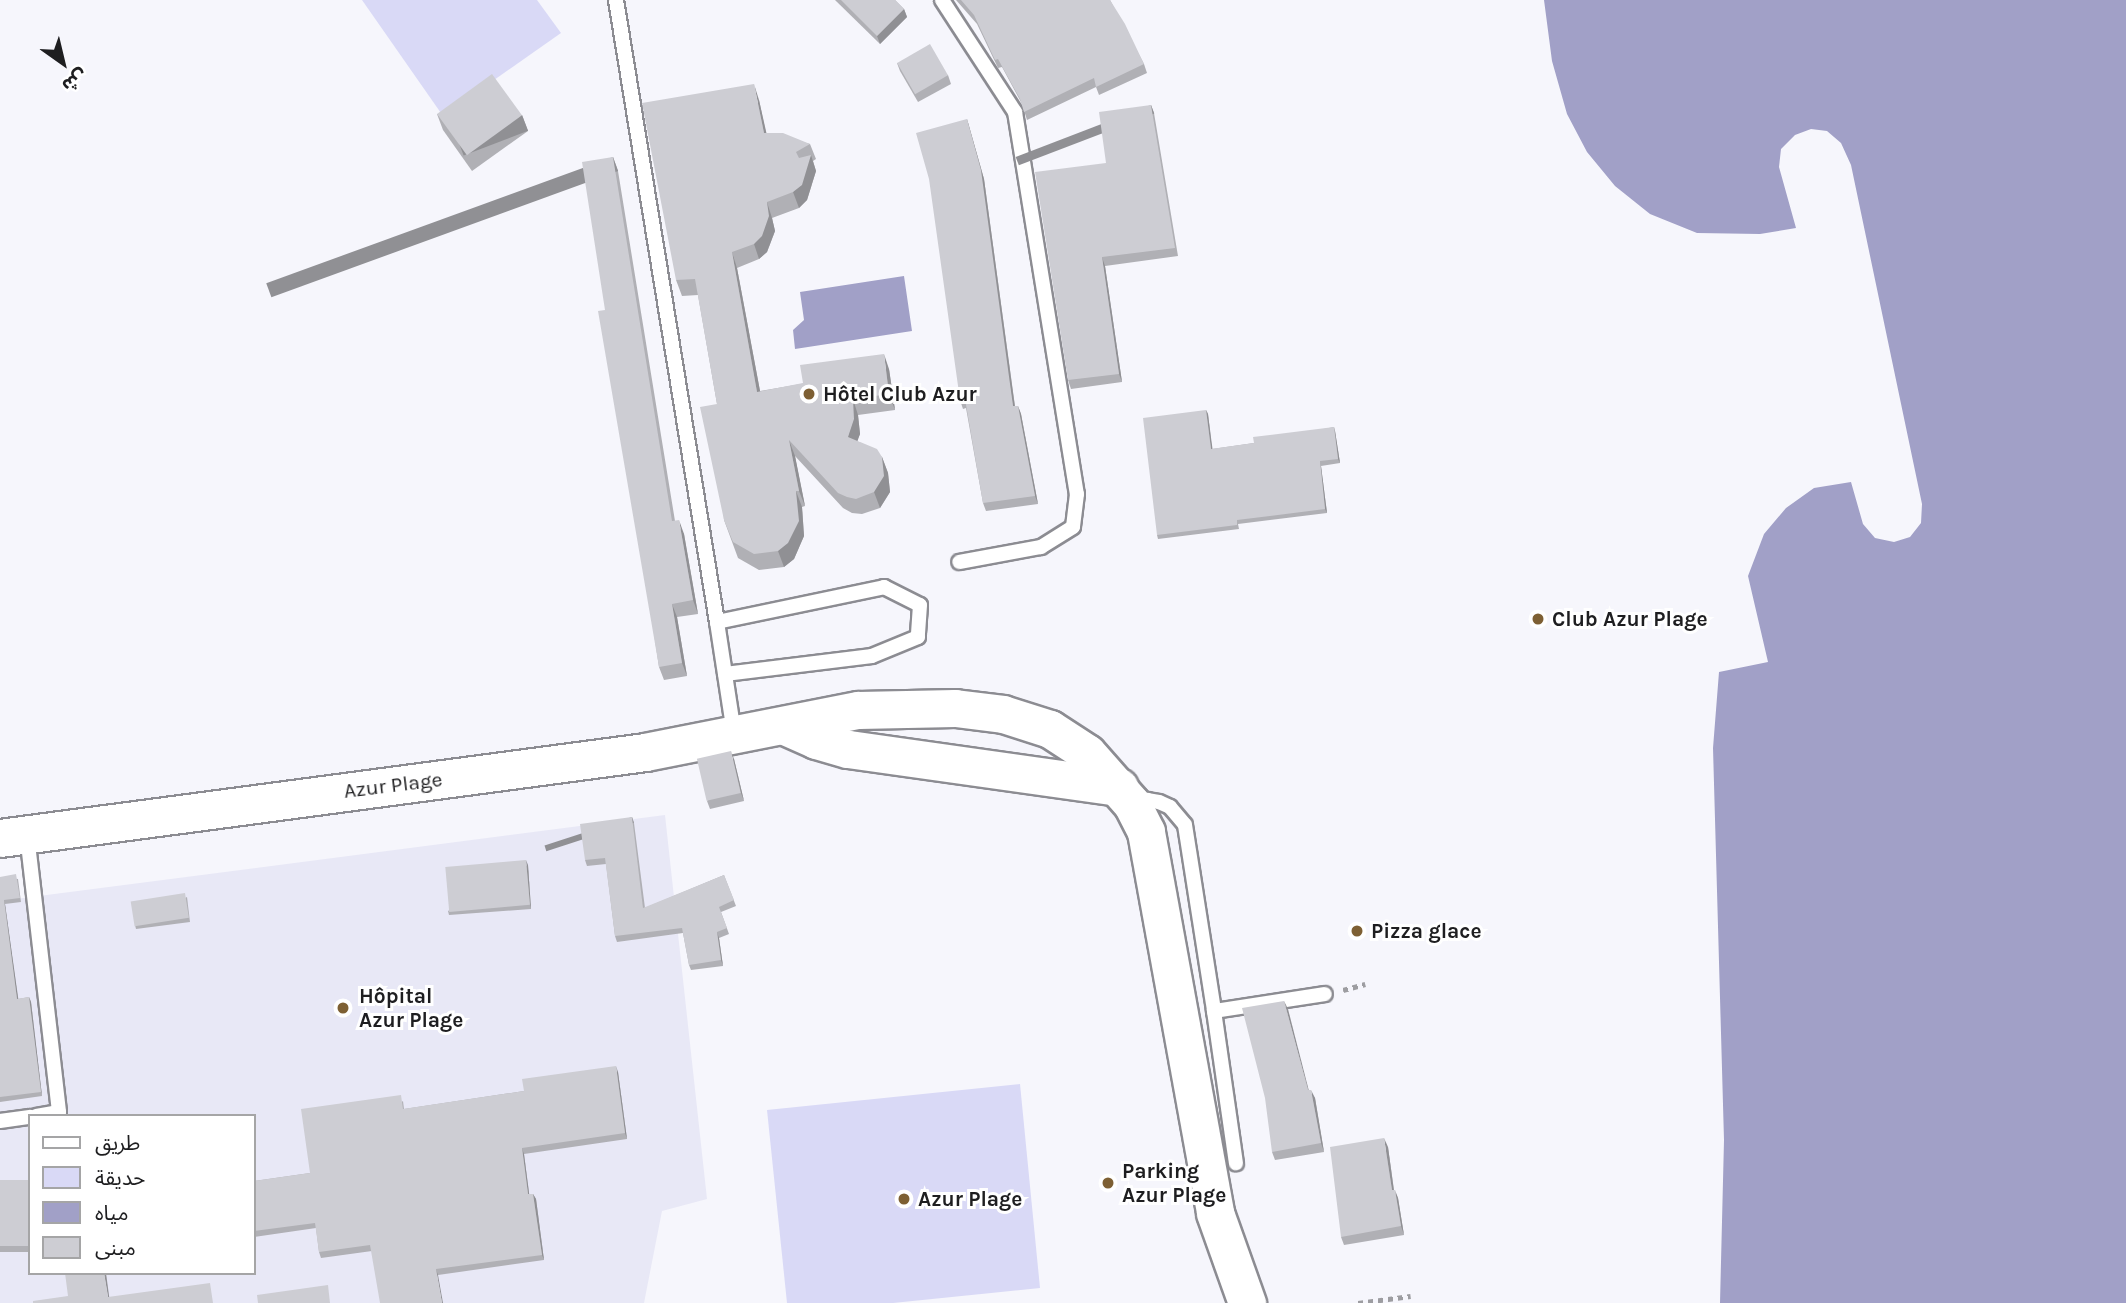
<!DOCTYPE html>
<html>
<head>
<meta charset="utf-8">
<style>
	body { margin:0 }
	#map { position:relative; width:2126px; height:1303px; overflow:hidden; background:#f6f6fc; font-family:Karla,"Noto Sans Arabic",sans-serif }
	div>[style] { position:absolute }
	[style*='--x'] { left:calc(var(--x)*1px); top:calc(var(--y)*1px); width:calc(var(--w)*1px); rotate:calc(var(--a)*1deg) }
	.built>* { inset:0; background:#e8e8f6 }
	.green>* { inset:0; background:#d9d9f6 }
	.water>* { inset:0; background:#a1a0c7 }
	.path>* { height:4.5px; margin-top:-2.25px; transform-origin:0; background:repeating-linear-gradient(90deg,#9d9da1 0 5px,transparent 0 10px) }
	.roads { filter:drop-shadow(2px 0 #8c8c92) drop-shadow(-2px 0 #8c8c92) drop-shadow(0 2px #8c8c92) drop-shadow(0 -2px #8c8c92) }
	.lane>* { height:14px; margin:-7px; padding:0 7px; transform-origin:7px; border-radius:7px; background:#fff }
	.secondary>* { height:37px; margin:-18.5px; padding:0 18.5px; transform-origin:18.5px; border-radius:18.5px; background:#fff }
	.wall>* { inset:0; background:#b0b0b5; transform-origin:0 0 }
	.shaded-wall>* { inset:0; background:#909094; transform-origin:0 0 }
	.building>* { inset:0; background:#cdcdd3; transform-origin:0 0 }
	.dots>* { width:19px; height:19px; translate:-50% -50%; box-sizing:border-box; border:4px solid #fff; border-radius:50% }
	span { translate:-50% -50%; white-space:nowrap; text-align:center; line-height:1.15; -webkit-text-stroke:6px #fff; paint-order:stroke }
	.poi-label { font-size:21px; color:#1e1e20; font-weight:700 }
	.left { translate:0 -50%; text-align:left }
	.street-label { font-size:21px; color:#1e1e20 }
	.legend { position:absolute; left:28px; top:1114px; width:228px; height:161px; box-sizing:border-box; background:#fff; border:2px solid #a5a5a6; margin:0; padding:9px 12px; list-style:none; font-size:21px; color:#1e1e20 }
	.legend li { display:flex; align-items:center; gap:14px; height:35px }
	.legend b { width:35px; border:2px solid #a5a5a6 }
	.north { position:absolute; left:28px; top:28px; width:70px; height:70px; -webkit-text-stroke:5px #fff; paint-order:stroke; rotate:146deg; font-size:19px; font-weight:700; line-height:28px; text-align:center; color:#1e1e20 }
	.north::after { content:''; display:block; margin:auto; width:24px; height:32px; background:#1e1e20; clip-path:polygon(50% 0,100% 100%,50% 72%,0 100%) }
</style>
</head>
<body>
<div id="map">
	<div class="built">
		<i style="clip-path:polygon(evenodd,665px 815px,707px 1199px,662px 1211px,644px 1303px,0 1303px,0 901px,665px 815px,30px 1116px,254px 1116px,254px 1273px,30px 1273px,30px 1116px)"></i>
	</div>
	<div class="green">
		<i style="clip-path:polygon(362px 0,537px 0,561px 33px,443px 116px)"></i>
		<i style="clip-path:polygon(1020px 1084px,1040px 1288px,893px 1303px,787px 1303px,767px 1110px)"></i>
	</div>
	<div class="water">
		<i style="clip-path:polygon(1544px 0,2126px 0,2126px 1303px,1720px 1303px,1724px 1140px,1713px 748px,1719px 672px,1768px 662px,1748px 576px,1764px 534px,1786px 508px,1814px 488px,1851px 482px,1863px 524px,1875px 538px,1894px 542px,1910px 537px,1921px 523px,1922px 504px,1851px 165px,1841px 143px,1827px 131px,1811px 129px,1795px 135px,1781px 149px,1779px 167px,1796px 228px,1760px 234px,1697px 233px,1650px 214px,1615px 186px,1587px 152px,1567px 114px,1552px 61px)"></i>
		<i style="clip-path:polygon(904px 276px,912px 331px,795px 349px,793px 330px,804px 320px,800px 292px)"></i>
	</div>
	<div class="path">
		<i style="--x:1343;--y:990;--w:23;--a:-15"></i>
		<i style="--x:1358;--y:1303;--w:53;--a:-7.5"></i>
	</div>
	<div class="roads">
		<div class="lane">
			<i style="--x:616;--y:0;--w:630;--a:80.78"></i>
			<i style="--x:717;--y:622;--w:171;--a:-11.8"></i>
			<i style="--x:884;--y:587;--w:40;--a:26.6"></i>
			<i style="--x:920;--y:605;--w:32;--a:94"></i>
			<i style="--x:918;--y:637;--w:50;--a:157.6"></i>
			<i style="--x:872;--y:656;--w:148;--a:173"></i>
			<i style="--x:942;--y:0;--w:134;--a:56.9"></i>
			<i style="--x:1015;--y:112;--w:387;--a:80.8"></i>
			<i style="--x:1077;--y:494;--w:33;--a:97"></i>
			<i style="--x:1073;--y:527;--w:38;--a:148"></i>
			<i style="--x:1041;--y:547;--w:83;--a:169.6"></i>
			<i style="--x:717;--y:622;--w:112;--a:81.3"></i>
			<i style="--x:1133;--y:804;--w:15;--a:-16"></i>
			<i style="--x:1147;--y:800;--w:12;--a:9"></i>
			<i style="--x:1159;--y:802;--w:12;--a:24"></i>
			<i style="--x:1170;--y:807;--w:23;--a:50"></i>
			<i style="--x:1185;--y:825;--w:188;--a:81.1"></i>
			<i style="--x:1214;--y:1011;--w:112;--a:-8.7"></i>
			<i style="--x:27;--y:835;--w:279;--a:83.4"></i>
			<i style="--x:59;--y:1112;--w:23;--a:170"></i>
			<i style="--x:1214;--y:1011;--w:154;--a:81.8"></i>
			<i style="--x:0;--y:1121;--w:30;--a:-8"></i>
		</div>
		<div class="secondary">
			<i style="--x:785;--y:726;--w:34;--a:24"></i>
			<i style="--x:816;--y:740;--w:33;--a:16"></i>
			<i style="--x:848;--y:749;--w:274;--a:8"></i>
			<i style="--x:0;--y:838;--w:651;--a:-7.59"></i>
			<i style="--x:645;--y:752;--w:217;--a:-11.2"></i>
			<i style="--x:858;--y:710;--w:97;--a:-1.2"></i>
			<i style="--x:955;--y:708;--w:48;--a:7.1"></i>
			<i style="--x:1003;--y:714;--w:49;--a:17.7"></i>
			<i style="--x:1050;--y:729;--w:44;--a:33"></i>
			<i style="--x:1087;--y:753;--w:68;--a:48.6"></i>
			<i style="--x:1132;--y:804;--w:31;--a:63"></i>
			<i style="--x:1146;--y:832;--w:387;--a:79.7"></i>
			<i style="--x:1215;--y:1213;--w:96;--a:70.4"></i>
		</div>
	</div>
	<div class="wall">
		<i style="clip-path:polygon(835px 0,895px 0,904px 9px,907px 17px,880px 44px)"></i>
		<i style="clip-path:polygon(956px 0,1110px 0,1144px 64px,1147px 73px,1099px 95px,1096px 87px,1027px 120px,1022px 104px,1002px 67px,998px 68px,977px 24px)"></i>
		<i style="clip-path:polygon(897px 63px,948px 75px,951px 84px,918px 102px,900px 71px)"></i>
		<i style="clip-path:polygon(759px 100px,766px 133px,810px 144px,816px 159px,813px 161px,816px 171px,807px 200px,799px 208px,772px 218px,775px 231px,767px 252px,759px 259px,737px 268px,760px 391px,889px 369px,895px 410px,858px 415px,860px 434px,857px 441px,882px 457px,888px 473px,890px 492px,880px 508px,862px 514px,852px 513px,843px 508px,795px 456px,805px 506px,802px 507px,804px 536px,794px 559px,784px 567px,759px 570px,738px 558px,724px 520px,717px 404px,698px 295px,682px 296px,676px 280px)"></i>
		<i style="clip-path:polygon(1151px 105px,1154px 113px,1178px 256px,1105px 266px,1122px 382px,1071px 389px,1068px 380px,1106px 163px)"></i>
		<i style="clip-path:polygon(437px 114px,522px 115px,528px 131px,472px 171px,443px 130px)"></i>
		<i style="clip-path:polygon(967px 119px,984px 179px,1015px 406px,1018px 406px,1021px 414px,1038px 504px,986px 511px,983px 503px,966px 408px,963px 409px,960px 400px)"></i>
		<i style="clip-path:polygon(613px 157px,618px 171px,675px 521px,684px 534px,698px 614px,677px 617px,687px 676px,664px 680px,659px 667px,605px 310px)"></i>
		<i style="clip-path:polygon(1206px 410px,1208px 414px,1212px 449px,1254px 443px,1334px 427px,1335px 431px,1340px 463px,1321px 466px,1327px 513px,1238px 524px,1239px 529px,1158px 539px,1157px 535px)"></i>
		<i style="clip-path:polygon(734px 759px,744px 801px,710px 809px,707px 801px)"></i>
		<i style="clip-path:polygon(632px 817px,634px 823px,645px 908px,724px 875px,736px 906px,721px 912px,729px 934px,719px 938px,723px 966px,691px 970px,689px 965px,683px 933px,617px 942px,615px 936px,606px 864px,587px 866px,585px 860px)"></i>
		<i style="clip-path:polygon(528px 865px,531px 909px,449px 915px,448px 911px)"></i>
		<i style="clip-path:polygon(0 877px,18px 879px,21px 902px,5px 904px,18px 999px,29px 997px,31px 1002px,42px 1096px,0 1102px)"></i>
		<i style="clip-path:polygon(187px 897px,190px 922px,136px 929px,135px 925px)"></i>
		<i style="clip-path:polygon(1284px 1001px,1308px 1090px,1315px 1098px,1324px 1152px,1275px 1160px,1272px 1152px)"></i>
		<i style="clip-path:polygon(618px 1072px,627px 1139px,524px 1154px,529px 1194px,533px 1194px,536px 1199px,544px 1260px,438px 1275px,372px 1251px,321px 1258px,319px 1252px,316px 1228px,254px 1237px,254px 1181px,310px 1173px,403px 1101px,404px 1109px,524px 1091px)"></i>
		<i style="clip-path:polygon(1388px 1147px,1394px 1190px,1398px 1198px,1404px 1235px,1344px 1245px,1341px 1237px)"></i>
		<i style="left:30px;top:1180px;width:72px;height:30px;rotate:90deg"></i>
	</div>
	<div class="shaded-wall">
		<i style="clip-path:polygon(904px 9px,907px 17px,880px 44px,877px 36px)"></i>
		<i style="clip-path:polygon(754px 84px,759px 100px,770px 149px,764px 133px)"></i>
		<i style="left:1151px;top:105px;width:9px;height:145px;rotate:69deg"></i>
		<i style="left:522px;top:115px;width:17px;height:69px;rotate:69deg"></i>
		<i style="clip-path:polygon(967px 119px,984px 179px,1016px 415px,1013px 406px)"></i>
		<i style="clip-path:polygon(811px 155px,816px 171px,807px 200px,799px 208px,793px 192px)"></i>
		<i style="left:613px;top:157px;width:15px;height:369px;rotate:70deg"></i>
		<i style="clip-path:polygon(767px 202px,772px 218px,775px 231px,767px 252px,759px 259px,754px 244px)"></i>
		<i style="clip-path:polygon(732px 252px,737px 268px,763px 407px,757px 392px)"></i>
		<i style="clip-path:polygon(1102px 257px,1105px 266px,1122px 382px,1119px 374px)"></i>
		<i style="clip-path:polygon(884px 354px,889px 369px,895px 410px,889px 394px)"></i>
		<i style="clip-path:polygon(853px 399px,858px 415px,860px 434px,853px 453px,848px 437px)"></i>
		<i style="clip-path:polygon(1018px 406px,1021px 414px,1038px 504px,1035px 496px)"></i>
		<i style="clip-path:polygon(1206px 410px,1208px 414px,1213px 453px,1211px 449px)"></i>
		<i style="clip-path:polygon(1334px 427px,1335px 431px,1340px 463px,1338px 459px)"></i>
		<i style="clip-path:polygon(789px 440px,795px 456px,805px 506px,799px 491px)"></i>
		<i style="clip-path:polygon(882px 457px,888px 473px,890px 492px,880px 508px,874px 492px)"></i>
		<i style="clip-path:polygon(1320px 461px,1321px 466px,1327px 513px,1325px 509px)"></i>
		<i style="clip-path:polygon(796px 491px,802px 507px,804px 536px,794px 559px,784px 567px,778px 551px)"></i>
		<i style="clip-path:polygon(679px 520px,684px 534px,698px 614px,693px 600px)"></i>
		<i style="clip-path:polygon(672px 604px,677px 617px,687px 676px,682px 663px)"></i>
		<i style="clip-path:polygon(731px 751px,734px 759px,744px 801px,741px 793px)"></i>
		<i style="left:632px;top:817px;width:6px;height:92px;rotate:72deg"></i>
		<i style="clip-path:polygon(526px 860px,528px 865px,531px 909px,530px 905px)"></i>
		<i style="clip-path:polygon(4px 900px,5px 904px,19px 1004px,17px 999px)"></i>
		<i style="clip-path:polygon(717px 932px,719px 938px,723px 966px,721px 960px)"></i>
		<i style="clip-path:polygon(29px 997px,31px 1002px,42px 1096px,41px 1092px)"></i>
		<i style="clip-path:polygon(1284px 1001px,1288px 1009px,1311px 1099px,1308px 1090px)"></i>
		<i style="clip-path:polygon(616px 1066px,618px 1072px,627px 1139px,625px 1133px)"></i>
		<i style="clip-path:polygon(1311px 1090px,1315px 1098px,1324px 1152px,1321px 1143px)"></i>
		<i style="clip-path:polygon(1384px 1138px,1388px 1147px,1395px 1199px,1392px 1190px)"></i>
		<i style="clip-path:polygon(522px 1148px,524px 1154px,530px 1200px,528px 1194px)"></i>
		<i style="clip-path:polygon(1395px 1190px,1398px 1198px,1404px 1235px,1401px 1226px)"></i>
		<i style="clip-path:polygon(533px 1194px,536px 1199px,544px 1260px,542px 1255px)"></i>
		<i style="clip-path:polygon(436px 1269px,438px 1275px,443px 1303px,442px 1303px)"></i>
		<i style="clip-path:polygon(104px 1273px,106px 1273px,110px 1303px,108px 1297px)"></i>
	</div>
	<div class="building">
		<i style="clip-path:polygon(841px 0,895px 0,904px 9px,877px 36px)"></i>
		<i style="clip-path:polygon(961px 0,1110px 0,1125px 24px,1144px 64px,1096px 87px,1094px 78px,1024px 112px,1020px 99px,998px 59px,995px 60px,974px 15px)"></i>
		<i style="left:930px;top:44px;width:36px;height:38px;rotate:60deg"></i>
		<i style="left:492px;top:74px;width:51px;height:68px;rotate:54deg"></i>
		<i style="clip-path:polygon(754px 84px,764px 133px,783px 133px,810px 144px,796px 152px,799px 158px,811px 155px,802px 185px,793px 192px,767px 202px,769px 216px,762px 236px,754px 244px,732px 252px,757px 392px,803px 383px,800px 365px,884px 354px,889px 394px,853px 399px,854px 419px,848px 437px,877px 449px,882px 457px,884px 476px,874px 492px,856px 499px,847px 497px,838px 493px,789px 440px,799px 491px,796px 491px,799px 521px,788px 543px,778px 551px,754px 554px,733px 542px,724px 520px,700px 407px,717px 404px,695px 279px,676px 280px,642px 103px)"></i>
		<i style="clip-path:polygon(1151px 105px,1175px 248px,1102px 257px,1119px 374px,1068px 380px,1035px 172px,1106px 163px,1099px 112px)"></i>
		<i style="clip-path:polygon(967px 119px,981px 170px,1013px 406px,1018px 406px,1035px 496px,983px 503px,965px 399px,960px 400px,929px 179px,916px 133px)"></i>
		<i style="clip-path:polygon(613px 157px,672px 521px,679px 520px,693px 600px,672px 604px,682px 663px,659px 667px,598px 311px,605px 310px,582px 162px)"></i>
		<i style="clip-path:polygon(1206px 410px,1211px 449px,1254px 443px,1253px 437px,1334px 427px,1338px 459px,1320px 461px,1325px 509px,1237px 520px,1237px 525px,1157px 535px,1143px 418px)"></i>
		<i style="left:731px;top:751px;width:43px;height:35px;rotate:77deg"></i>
		<i style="clip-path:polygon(632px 817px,643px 908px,724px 875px,734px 900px,719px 907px,727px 928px,717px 932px,721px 960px,689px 965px,682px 928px,615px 936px,605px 858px,585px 860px,580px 824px)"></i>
		<i style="left:526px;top:860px;width:45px;height:81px;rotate:85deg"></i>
		<i style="clip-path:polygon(16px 874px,20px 898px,4px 900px,17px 999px,29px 997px,41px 1092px,0 1097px,0 877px)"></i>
		<i style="left:185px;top:893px;width:25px;height:55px;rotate:81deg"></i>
		<i style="clip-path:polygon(1284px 1001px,1308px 1090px,1311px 1090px,1321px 1143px,1272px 1152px,1265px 1098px,1242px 1008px)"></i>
		<i style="clip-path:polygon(616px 1066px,625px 1133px,522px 1148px,528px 1194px,533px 1194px,542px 1255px,436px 1269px,442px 1303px,380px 1303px,370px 1245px,319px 1252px,315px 1223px,254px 1231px,254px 1181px,310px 1173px,301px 1109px,401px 1095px,403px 1109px,524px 1091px,522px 1079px)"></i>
		<i style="clip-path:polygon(1384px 1138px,1392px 1190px,1395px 1190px,1401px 1226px,1341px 1237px,1330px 1147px)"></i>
		<i style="left:30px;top:1180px;width:66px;height:30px;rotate:90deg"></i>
		<i style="clip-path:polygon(65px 1273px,104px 1273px,108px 1297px,210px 1283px,213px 1303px,33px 1303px,33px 1301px,68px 1296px)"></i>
		<i style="clip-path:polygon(328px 1285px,330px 1303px,258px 1303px,257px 1295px)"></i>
	</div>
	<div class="dots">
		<i style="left:809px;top:394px;background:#7d5f33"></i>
		<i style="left:1538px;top:619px;background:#7d5f33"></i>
		<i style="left:1357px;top:931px;background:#7d5f33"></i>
		<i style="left:343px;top:1008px;background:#7d5f33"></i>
		<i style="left:1108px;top:1183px;background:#7d5f33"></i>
		<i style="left:904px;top:1199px;background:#7d5f33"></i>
	</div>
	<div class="poi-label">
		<span class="left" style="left:823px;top:394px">Hôtel Club Azur</span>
		<span class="left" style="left:1552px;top:619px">Club Azur Plage</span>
		<span class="left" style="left:1371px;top:931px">Pizza glace</span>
		<span class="left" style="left:359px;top:1008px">Hôpital<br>Azur Plage</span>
		<span class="left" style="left:1122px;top:1183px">Parking<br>Azur Plage</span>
		<span class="left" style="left:918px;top:1199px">Azur Plage</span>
	</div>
	<div class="street-label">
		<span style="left:393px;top:785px;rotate:-7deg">Azur Plage</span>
	</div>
	<ul class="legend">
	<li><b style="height:9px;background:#fff"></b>طريق</li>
	<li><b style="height:19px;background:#d9d9f6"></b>حديقة</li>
	<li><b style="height:19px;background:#a1a0c7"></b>مياه</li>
	<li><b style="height:19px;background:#cdcdd3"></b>مبنى</li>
	</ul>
	<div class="north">ش</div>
</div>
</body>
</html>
